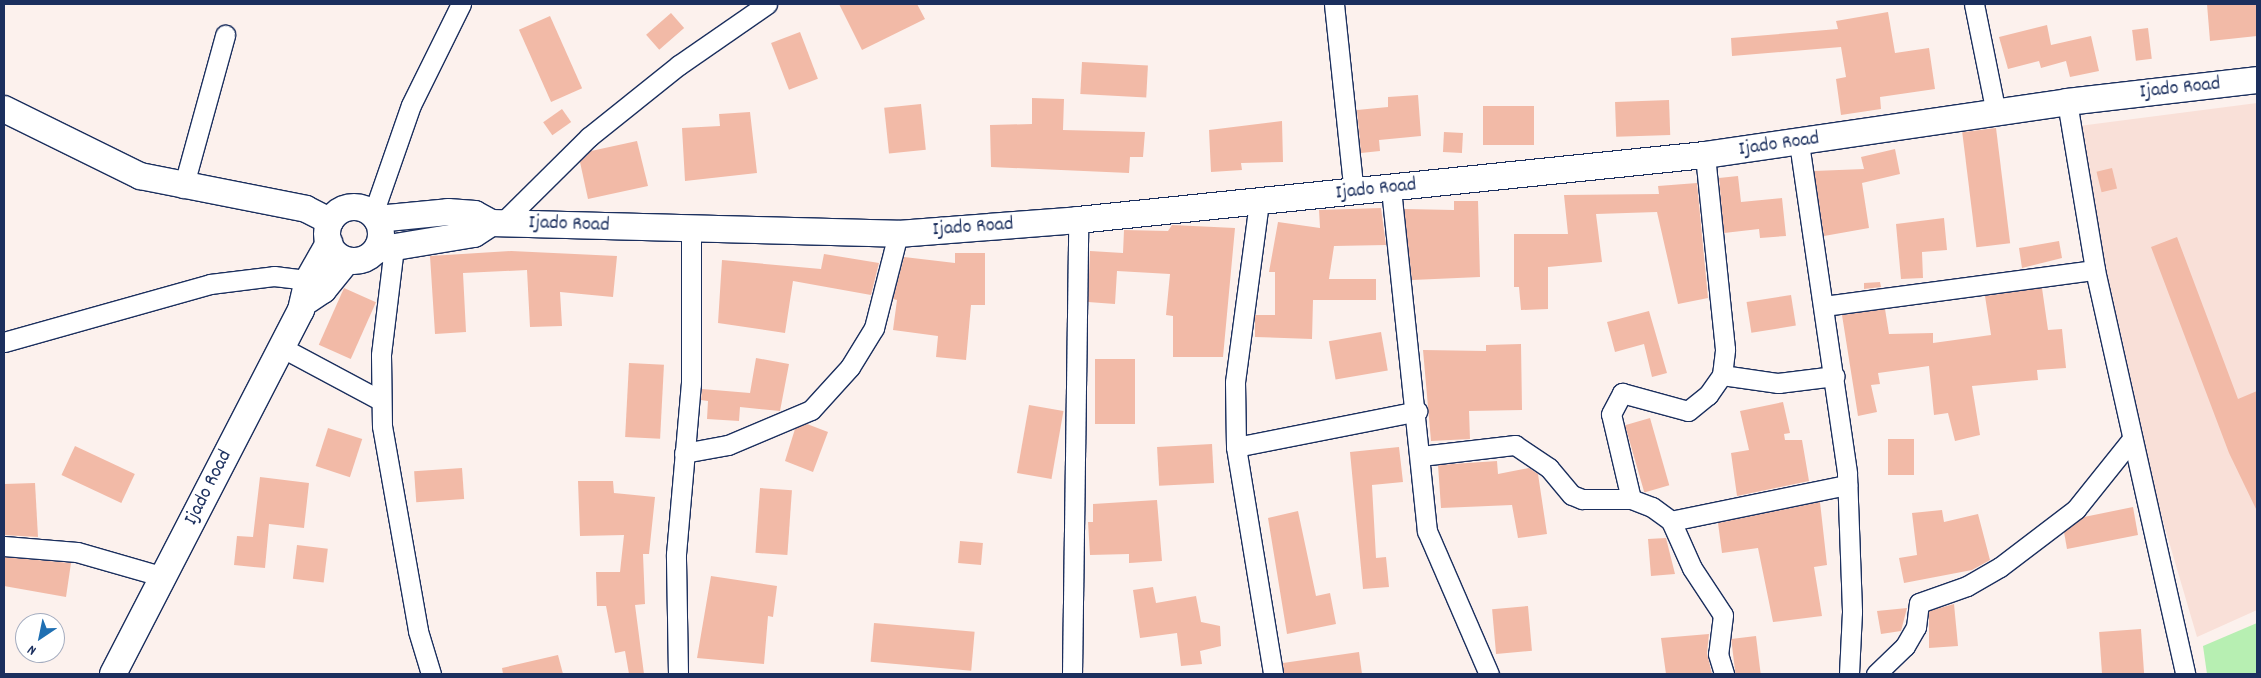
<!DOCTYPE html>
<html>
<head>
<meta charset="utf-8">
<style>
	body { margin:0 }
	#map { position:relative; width:2261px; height:678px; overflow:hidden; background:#fcf1ed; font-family:Dekko,sans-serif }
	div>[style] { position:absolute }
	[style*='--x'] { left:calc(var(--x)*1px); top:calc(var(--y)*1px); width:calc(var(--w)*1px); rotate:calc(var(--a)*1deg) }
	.built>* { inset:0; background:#f9e0d8 }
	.green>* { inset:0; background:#b7efb2 }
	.building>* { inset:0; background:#f2baa7; transform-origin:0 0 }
	.roads { filter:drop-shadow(1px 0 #1b2f5e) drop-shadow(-1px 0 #1b2f5e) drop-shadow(0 1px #1b2f5e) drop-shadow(0 -1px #1b2f5e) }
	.street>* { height:19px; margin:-9.5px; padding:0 9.5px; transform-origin:9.5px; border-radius:9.5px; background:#fff }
	.secondary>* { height:26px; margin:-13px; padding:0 13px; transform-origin:13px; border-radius:13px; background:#fff }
	.secondary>.ring { margin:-13px; padding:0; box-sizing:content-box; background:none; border:26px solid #fff; border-radius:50% }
	span { translate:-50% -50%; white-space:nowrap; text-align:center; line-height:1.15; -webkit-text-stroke:4px #fff; paint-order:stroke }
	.street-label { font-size:20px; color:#1b2f5e }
	.frame { position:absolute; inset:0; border:5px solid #1b2f5e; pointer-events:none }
	.north { position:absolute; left:15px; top:613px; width:50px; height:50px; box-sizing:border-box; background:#fff; border:1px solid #a4acbf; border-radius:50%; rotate:214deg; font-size:14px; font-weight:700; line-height:20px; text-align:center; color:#1b2f5e }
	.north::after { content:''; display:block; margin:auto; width:18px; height:22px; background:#1f6fb2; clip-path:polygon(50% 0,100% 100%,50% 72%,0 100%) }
</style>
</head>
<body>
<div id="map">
	<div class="built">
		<i style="clip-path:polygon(2257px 103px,2257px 610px,2197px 637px,2157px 501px,2118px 321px,2104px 283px,2079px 126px)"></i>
	</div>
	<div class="green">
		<i style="clip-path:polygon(2257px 623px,2257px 674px,2207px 674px,2203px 646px)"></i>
	</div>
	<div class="building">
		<i style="clip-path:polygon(839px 4px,917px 4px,925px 19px,862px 50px)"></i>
		<i style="clip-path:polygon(2207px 4px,2257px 4px,2257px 36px,2210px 41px)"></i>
		<i style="clip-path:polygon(1888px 12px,1895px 53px,1929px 48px,1935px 89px,1880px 97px,1881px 109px,1841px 115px,1836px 79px,1846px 77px,1841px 47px,1732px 56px,1731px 38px,1838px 29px,1836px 21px)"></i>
		<i style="left:671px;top:13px;width:20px;height:33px;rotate:49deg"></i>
		<i style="left:550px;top:16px;width:79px;height:34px;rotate:66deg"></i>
		<i style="clip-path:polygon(2047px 25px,2051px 45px,2091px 36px,2099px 71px,2070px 77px,2066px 61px,2041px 68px,2039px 61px,2008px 69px,1999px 37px)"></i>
		<i style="left:2148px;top:28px;width:31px;height:16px;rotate:83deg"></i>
		<i style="left:800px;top:32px;width:50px;height:31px;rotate:69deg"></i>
		<i style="left:1082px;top:62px;width:66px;height:32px;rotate:3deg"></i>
		<i style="clip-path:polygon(1418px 95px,1421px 136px,1379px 140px,1380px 151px,1361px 153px,1357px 110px,1388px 107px,1388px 97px)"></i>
		<i style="clip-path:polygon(1032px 98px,1064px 99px,1063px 130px,1145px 132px,1143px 157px,1130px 157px,1129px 173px,991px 167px,990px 125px,1032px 124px)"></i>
		<i style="left:1669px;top:100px;width:35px;height:54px;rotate:88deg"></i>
		<i style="left:921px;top:104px;width:46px;height:37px;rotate:84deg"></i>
		<i style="left:1483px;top:106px;width:51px;height:39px"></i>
		<i style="left:562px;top:109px;width:16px;height:23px;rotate:55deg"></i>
		<i style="clip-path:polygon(750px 112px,757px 173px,685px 181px,682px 128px,720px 126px,719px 114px)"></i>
		<i style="clip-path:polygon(1282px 121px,1283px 162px,1241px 163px,1242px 170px,1211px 172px,1209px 130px)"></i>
		<i style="left:1996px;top:128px;width:116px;height:34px;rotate:83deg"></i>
		<i style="left:1444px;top:132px;width:19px;height:20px;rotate:3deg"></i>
		<i style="clip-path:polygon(637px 141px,648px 186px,588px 199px,580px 162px,591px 151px)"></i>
		<i style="clip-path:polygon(1895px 149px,1900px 174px,1862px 183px,1869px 228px,1824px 236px,1814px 171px,1864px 169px,1861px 157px)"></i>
		<i style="left:2112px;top:168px;width:21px;height:16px;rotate:76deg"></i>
		<i style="clip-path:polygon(1738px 176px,1741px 202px,1782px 198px,1786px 236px,1760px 238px,1759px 229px,1724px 233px,1719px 178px)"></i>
		<i style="clip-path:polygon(1697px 183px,1708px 298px,1678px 304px,1657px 212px,1596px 214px,1602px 262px,1548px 267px,1548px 309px,1521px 310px,1519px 287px,1514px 287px,1514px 234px,1568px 234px,1564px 195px,1659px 194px,1658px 186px)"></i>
		<i style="clip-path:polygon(1454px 201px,1478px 201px,1480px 277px,1412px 280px,1404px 209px,1454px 210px)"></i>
		<i style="clip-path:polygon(1381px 208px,1386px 245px,1334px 246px,1329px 279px,1376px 279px,1376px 300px,1313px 300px,1312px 339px,1255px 337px,1255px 315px,1275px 315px,1275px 272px,1269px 272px,1278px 222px,1320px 228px,1319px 210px)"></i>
		<i style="clip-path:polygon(1944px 218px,1947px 250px,1922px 252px,1923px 278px,1901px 279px,1896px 224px)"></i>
		<i style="clip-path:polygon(1172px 225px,1235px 228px,1223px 357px,1173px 357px,1173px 316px,1166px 315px,1170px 274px,1117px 271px,1115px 304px,1088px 302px,1090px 251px,1123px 253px,1124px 230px,1168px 231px)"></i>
		<i style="clip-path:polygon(2177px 237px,2238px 399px,2257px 391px,2257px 511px,2229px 453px,2151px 247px)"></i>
		<i style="clip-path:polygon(2059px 241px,2062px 258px,2022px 268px,2019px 248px)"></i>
		<i style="clip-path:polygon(511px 251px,617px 256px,613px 297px,560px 292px,562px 326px,530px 327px,527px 270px,463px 273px,466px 332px,435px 334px,430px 256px)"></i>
		<i style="clip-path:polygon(955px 253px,985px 253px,985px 305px,971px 305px,966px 360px,936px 357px,938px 336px,893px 330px,897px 300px,893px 299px,904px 257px,955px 263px)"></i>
		<i style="clip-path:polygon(824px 254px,879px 263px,871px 295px,793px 281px,785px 333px,718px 323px,722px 260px,821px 269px)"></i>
		<i style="clip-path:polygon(1880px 282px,1881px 287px,1864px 289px,1864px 283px)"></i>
		<i style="left:344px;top:288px;width:35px;height:62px;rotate:24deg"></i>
		<i style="clip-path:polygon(2042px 288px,2048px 330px,2062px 329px,2066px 368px,2037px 370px,2038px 380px,1972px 386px,1980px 435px,1955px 441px,1948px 413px,1934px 415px,1929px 366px,1878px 373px,1880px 384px,1871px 385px,1877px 412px,1858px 416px,1842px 315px,1885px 309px,1889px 334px,1933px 333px,1933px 343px,1991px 335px,1985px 296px)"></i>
		<i style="left:1791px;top:295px;width:31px;height:45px;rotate:81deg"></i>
		<i style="clip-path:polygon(1649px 311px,1667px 373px,1652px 377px,1644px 344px,1615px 352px,1607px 322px)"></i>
		<i style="left:1381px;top:332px;width:39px;height:53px;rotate:80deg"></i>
		<i style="clip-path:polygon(1521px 344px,1522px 410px,1469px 411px,1470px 439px,1431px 441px,1423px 350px,1486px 351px,1486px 345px)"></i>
		<i style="clip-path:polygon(756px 358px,789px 364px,780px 411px,740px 407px,739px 421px,707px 419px,708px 401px,701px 400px,702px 389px,750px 393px)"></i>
		<i style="left:1095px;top:359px;width:40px;height:65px"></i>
		<i style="left:629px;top:363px;width:35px;height:74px;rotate:3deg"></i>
		<i style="clip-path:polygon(1783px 402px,1790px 433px,1784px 434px,1785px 440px,1802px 440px,1809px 481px,1737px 496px,1731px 453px,1749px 450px,1740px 411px)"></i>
		<i style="left:1029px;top:405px;width:35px;height:69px;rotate:10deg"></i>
		<i style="left:1650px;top:418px;width:70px;height:26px;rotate:74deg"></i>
		<i style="clip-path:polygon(807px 424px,828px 432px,813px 472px,785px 461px,795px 429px)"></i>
		<i style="left:328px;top:428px;width:36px;height:40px;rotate:18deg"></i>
		<i style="left:1888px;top:439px;width:26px;height:36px"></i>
		<i style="left:1212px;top:444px;width:39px;height:55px;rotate:87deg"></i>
		<i style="left:75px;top:446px;width:66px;height:32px;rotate:25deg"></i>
		<i style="clip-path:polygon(1399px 447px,1403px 482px,1372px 485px,1376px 558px,1386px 557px,1389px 587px,1363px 589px,1350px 452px)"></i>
		<i style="clip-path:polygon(1497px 461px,1498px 474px,1529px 468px,1538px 474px,1547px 534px,1518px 538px,1512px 505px,1441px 508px,1438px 465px)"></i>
		<i style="left:462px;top:468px;width:31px;height:48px;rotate:86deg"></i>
		<i style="clip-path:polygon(260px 477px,309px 483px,304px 528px,269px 524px,265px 568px,234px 565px,237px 536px,253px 537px)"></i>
		<i style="clip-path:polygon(578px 481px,613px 481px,614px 493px,655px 497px,649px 554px,643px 554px,645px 604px,635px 605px,644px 674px,629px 674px,625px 651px,615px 653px,606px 606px,597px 606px,596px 572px,620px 572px,624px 535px,580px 536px)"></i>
		<i style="clip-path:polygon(35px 483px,38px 537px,4px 535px,4px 484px)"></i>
		<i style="left:760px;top:488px;width:32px;height:65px;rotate:4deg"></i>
		<i style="clip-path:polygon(1157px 500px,1162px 561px,1129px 563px,1129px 554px,1090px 555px,1088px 522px,1093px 522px,1093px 504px)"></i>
		<i style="clip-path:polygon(1820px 502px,1827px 565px,1814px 567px,1822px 616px,1773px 622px,1758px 548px,1722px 553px,1718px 523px)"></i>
		<i style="clip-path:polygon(2133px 507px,2138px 535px,2067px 549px,2064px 532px,2084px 517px)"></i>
		<i style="clip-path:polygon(1942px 510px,1944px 522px,1978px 514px,1990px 560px,1972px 570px,1904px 583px,1899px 558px,1917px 555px,1912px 513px)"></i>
		<i style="clip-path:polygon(1298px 511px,1316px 596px,1330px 593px,1336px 624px,1287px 634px,1268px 518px)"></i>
		<i style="clip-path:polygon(1666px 538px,1675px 574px,1651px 576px,1648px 539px)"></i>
		<i style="left:960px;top:541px;width:23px;height:22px;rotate:5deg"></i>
		<i style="left:297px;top:545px;width:31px;height:34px;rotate:7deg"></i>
		<i style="clip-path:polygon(4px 557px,71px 563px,66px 597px,4px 586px)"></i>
		<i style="clip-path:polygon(711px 576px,777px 586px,773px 617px,768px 616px,764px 664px,697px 658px)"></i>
		<i style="clip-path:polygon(1153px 587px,1156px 603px,1196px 596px,1201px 622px,1220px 626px,1221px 646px,1200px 651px,1202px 664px,1181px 666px,1177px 633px,1140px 638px,1133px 590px)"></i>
		<i style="clip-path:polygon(1954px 604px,1958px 646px,1929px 648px,1929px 611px)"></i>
		<i style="left:1528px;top:606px;width:45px;height:36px;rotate:85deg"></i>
		<i style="clip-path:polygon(1907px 608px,1901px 631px,1881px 634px,1877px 611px)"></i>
		<i style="left:874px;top:623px;width:101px;height:39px;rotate:5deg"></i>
		<i style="left:2141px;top:629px;width:45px;height:42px;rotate:86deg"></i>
		<i style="clip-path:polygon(1709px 634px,1707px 653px,1712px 674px,1666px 674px,1661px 638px)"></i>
		<i style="left:1756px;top:636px;width:38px;height:25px;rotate:83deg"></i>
		<i style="clip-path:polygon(1359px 652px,1362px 674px,1284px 674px,1283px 663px)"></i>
		<i style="clip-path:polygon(558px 655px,563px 674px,503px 674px,502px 668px)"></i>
	</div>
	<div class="roads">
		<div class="street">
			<i style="--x:1334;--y:4;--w:190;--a:84"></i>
			<i style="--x:1974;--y:4;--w:111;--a:78.6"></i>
			<i style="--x:2067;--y:102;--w:170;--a:80.5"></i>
			<i style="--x:2095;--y:270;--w:414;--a:77.4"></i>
			<i style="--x:1799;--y:143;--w:334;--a:81.7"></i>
			<i style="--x:1847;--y:474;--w:138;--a:87.9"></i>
			<i style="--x:1852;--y:612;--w:62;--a:92.8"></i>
			<i style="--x:183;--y:188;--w:159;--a:-74.6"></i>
			<i style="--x:1391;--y:189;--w:344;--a:84"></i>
			<i style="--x:1427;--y:531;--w:156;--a:66.6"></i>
			<i style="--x:1259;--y:202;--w:182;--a:97.6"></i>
			<i style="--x:1235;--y:382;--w:65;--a:89.1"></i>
			<i style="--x:1236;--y:447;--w:230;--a:80.7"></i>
			<i style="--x:373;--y:214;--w:115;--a:-70.8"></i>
			<i style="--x:411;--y:105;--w:113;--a:-63.7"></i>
			<i style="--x:503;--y:222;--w:121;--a:-44.7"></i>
			<i style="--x:589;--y:137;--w:115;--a:-38.7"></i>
			<i style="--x:679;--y:65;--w:107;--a:-34.7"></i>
			<i style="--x:394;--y:247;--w:109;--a:96.9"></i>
			<i style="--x:381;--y:355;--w:71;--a:89.2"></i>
			<i style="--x:382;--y:426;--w:208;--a:80"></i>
			<i style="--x:418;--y:631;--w:45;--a:73.2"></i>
			<i style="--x:1824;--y:306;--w:273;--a:-7.6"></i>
			<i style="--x:4;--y:342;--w:214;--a:-15.7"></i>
			<i style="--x:210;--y:284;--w:64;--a:-7.1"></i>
			<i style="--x:274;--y:276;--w:34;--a:7"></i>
			<i style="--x:281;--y:347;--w:112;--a:28.2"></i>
			<i style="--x:1722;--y:375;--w:57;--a:8.1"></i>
			<i style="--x:1778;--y:383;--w:57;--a:-7"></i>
			<i style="--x:1236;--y:447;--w:185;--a:-11.2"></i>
			<i style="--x:684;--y:453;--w:45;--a:-10.3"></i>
			<i style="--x:728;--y:445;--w:90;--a:-22.9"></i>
			<i style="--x:811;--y:410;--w:58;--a:-47.8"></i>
			<i style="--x:850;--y:367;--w:46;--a:-58.4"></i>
			<i style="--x:874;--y:328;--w:97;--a:-75.7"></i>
			<i style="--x:1421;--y:456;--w:95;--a:-6.7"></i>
			<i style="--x:1515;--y:445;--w:41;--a:34.1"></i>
			<i style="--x:1549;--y:468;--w:35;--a:50"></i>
			<i style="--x:1572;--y:495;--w:11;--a:22"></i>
			<i style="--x:1582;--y:499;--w:49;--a:0"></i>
			<i style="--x:1631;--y:499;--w:22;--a:21"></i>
			<i style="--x:1652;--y:507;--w:24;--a:36"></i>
			<i style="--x:1671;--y:521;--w:51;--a:65.9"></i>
			<i style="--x:1692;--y:568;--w:56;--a:56.6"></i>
			<i style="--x:1723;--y:615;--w:39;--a:97"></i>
			<i style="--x:1718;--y:654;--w:21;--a:73"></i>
			<i style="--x:1631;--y:499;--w:87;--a:-103.2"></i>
			<i style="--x:1611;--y:414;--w:24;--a:-62"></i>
			<i style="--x:1622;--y:393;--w:68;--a:15.3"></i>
			<i style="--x:1688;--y:411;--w:26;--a:-39"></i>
			<i style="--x:1708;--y:395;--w:24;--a:-55"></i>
			<i style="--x:1722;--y:375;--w:26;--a:-83"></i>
			<i style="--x:1725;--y:349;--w:195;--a:-95.9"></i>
			<i style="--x:1671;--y:521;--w:180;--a:-11.6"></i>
			<i style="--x:4;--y:546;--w:73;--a:4.7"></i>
			<i style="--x:77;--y:552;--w:91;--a:16"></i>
			<i style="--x:678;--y:674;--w:120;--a:-91"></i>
			<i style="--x:676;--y:554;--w:171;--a:-85"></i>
			<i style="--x:691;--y:384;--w:154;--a:-90"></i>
			<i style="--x:1072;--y:674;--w:454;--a:-89.2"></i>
			<i style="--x:1876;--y:674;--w:40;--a:-44"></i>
			<i style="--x:1905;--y:646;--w:22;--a:-60"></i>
			<i style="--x:1916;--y:627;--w:24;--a:-83"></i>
			<i style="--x:1919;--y:603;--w:51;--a:-19.5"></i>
			<i style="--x:1967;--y:586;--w:38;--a:-30"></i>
			<i style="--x:2000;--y:567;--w:96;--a:-37.3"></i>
			<i style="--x:2076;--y:509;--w:90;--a:-51.3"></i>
		</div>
		<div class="secondary">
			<i style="--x:4;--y:109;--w:152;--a:26.2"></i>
			<i style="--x:140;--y:176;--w:169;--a:11.2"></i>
			<i style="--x:306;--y:209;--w:27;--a:27"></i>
			<i class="ring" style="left:327px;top:207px;width:28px;height:28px"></i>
			<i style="--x:377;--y:219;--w:71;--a:-5.6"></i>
			<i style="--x:448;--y:212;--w:27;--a:4"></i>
			<i style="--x:475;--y:214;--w:18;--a:29"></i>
			<i style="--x:491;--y:223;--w:407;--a:1.5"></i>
			<i style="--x:898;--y:234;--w:181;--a:-4.4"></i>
			<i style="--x:1078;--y:220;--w:630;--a:-5.92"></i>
			<i style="--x:1705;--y:155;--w:366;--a:-8.3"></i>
			<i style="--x:2067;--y:102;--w:191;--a:-6.6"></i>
			<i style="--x:377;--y:250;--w:98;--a:-9.4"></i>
			<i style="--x:474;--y:234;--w:20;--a:-33"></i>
			<i style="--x:305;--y:302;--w:22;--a:-34"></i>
			<i style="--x:323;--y:290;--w:38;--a:-51"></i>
			<i style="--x:113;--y:674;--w:410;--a:-62.7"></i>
			<i style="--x:301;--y:310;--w:31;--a:-77"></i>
			<i style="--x:308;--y:280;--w:43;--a:-60.4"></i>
		</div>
	</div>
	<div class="street-label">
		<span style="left:2180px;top:89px;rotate:-6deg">Ijado Road</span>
		<span style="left:1779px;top:145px;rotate:-8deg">Ijado Road</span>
		<span style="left:1376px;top:190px;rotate:-6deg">Ijado Road</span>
		<span style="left:569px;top:225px;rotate:2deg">Ijado Road</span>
		<span style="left:973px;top:228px;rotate:-4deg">Ijado Road</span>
		<span style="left:209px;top:488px;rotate:-63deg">Ijado Road</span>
	</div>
	<div class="frame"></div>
	<div class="north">N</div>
</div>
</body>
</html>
